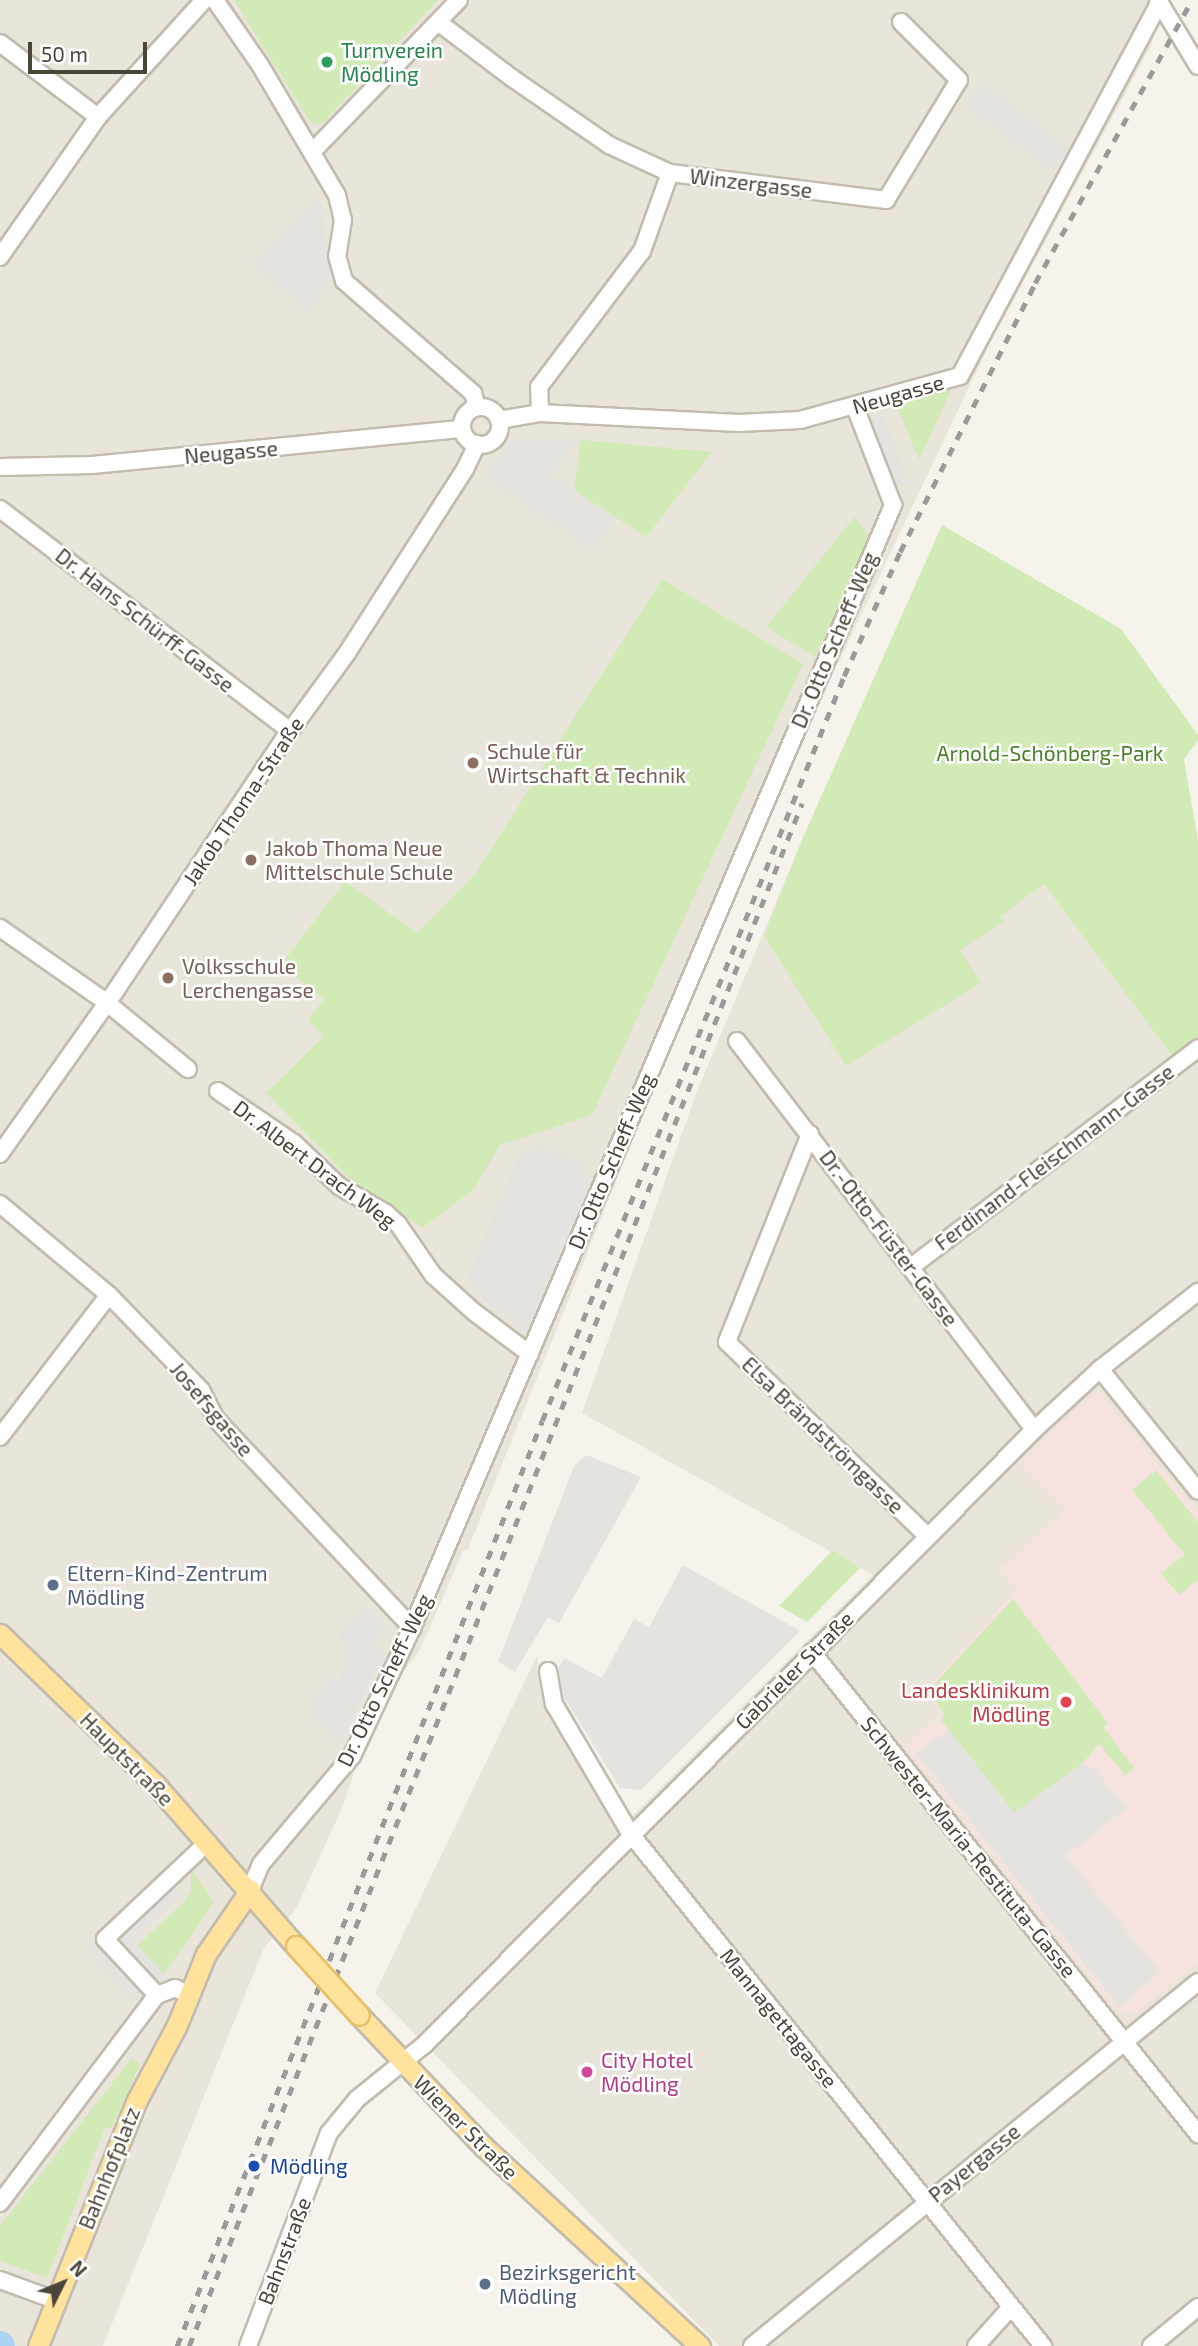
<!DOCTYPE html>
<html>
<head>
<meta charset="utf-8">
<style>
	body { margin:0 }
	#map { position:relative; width:1198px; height:2346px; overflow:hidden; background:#f6f3ec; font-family:"Exo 2",sans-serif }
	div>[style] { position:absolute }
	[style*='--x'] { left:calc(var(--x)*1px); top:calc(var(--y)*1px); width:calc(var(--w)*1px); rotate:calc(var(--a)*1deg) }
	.residential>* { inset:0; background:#eae5da }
	.medical>* { inset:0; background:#f6e3e0 }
	.green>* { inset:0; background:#d2eab5 }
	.parking>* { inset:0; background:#e5e3e0; transform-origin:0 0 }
	.river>* { height:28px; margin:-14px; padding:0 14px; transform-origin:14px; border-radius:14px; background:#a9d4f2 }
	.roads { filter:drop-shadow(2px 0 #c2bbae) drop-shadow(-2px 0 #c2bbae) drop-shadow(0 2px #c2bbae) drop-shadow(0 -2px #c2bbae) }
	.minor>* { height:16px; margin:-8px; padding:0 8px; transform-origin:8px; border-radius:8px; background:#fff }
	.minor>.ring { margin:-8px; padding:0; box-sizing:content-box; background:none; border:16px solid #fff; border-radius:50% }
	.major>* { height:19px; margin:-9.5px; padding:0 9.5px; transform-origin:9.5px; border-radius:9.5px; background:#ffe39c }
	.rail>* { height:4.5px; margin-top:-2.25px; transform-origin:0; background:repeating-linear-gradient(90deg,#9a9a9a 0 9px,transparent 0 18px) }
	.bridges { filter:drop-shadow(2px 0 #e6c16a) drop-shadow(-2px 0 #e6c16a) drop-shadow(0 2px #e6c16a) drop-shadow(0 -2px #e6c16a) }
	.major-bridge>* { height:19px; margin:-9.5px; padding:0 9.5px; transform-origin:9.5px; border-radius:9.5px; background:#ffe39c }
	.dots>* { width:19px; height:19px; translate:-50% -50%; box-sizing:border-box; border:4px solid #fff; border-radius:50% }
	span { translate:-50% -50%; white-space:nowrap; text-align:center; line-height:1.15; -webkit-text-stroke:5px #fff; paint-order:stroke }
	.leisure-label { font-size:21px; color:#27864d }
	.left { translate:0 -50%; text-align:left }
	.street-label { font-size:21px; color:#4b4439 }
	.education-label { font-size:21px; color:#785e54 }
	.park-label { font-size:21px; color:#4a7f2a }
	.service-label { font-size:21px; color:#4e5e75 }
	.health-label { font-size:21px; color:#be3a42 }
	.right { translate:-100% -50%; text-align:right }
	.hotel-label { font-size:21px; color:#b23c85 }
	.transit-label { font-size:21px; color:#164399 }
	.north { position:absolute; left:28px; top:2248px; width:70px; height:70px; -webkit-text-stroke:5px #fff; paint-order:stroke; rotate:47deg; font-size:19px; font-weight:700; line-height:28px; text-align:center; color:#4b4439 }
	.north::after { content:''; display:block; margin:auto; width:24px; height:32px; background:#4b4439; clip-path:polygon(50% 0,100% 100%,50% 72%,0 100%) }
	.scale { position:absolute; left:28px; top:42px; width:119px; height:32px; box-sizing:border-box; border:4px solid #4b4439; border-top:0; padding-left:9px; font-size:21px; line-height:24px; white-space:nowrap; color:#4b4439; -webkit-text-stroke:5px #fff; paint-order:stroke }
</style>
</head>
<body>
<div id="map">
	<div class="residential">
		<i style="clip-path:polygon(0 0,1162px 0,1151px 46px,987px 349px,792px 761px,666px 1058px,468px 1549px,463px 1551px,420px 1650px,402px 1674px,353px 1775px,345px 1801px,296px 1909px,264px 1948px,103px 2346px,0 2346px)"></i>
		<i style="clip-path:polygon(804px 835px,1000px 917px,1044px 884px,1173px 1056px,1198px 1037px,1198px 2346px,719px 2346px,375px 1993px,537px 1656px,545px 1696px,617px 1831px,873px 1575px,582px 1413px,696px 1094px)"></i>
	</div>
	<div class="medical">
		<i style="clip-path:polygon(1098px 1390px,1198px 1513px,1198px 1962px,1137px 2012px,1118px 2012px,904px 1746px,941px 1714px,926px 1690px,1017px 1589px,999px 1569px,1065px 1511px,1018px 1462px)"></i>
	</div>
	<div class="green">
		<i style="clip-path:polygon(234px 0,438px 0,322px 124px,311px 123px)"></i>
		<i style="clip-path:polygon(954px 384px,919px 460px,895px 403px)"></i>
		<i style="clip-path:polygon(581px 440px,712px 452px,646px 537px,574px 490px)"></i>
		<i style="clip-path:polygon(854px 517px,871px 539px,815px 657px,766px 627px)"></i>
		<i style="clip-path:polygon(942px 525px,1121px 629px,1198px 735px,1198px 740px,1184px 759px,1198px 841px,1198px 1037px,1173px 1057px,1044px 884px,1000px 917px,1004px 921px,960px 950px,981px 983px,846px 1066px,764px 936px,804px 835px)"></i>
		<i style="clip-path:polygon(662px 579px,803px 664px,592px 1115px,500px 1145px,474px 1189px,422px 1228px,348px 1177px,266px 1093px,323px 1037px,308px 1020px,324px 999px,281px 965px,345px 881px,417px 933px,476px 873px)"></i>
		<i style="clip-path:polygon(1156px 1470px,1198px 1522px,1198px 1580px,1179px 1595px,1161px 1573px,1185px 1555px,1132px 1490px)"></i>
		<i style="clip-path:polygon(833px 1550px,860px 1568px,807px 1622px,779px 1606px)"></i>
		<i style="clip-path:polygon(1013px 1599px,1108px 1723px,1104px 1728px,1134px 1768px,1125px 1775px,1099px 1744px,1082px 1764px,1014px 1813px,941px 1720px,944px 1714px,929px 1690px)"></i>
		<i style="clip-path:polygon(191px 1869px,214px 1902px,164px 1974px,137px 1946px,186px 1900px,191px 1890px)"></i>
		<i style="clip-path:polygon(132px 2058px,140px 2064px,111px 2129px,105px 2127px,47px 2278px,0 2261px,0 2226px)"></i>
	</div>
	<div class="parking">
		<i style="left:980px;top:82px;width:112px;height:27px;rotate:37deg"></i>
		<i style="clip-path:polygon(320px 198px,332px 281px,306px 312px,253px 262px)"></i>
		<i style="left:883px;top:414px;width:72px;height:14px;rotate:70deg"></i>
		<i style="clip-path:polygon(509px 441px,577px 442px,550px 474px,614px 519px,592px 550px,483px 475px)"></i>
		<i style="clip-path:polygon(534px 1145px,583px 1163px,580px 1173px,592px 1177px,527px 1333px,517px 1329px,507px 1314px,486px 1304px,476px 1287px,466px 1282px,521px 1150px,531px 1154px)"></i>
		<i style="clip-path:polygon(586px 1455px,641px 1477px,559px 1623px,548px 1617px,515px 1672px,498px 1662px,574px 1466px)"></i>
		<i style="clip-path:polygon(683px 1565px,800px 1631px,641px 1790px,620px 1788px,560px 1691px,556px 1673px,564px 1658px,602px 1678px,634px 1619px,649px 1627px)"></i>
		<i style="clip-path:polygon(365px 1606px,387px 1627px,371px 1644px,384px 1652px,339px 1745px,311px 1715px,315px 1711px,307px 1704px,332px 1676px,339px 1682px,348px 1644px,338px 1636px)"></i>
		<i style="clip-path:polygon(949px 1731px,1014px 1813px,1082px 1764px,1094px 1768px,1127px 1808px,1066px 1856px,1160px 1972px,1120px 2008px,915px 1753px,936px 1736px,940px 1739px)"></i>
		<i style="clip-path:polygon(163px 1874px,181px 1894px,132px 1940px,164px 1974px,135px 2001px,85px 1948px)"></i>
	</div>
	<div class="river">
		<i style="--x:0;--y:2345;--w:1;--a:45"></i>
	</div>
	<div class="roads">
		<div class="minor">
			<i style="--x:215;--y:0;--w:79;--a:55.3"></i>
			<i style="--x:260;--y:65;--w:151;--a:59.4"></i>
			<i style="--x:337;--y:195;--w:26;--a:77"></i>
			<i style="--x:343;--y:220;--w:36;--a:99"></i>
			<i style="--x:337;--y:256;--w:26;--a:74"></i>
			<i style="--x:344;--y:281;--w:171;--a:41"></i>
			<i style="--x:473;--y:393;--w:15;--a:74"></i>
			<i style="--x:1158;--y:0;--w:77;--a:58.8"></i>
			<i style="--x:438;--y:22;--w:93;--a:37.1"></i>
			<i style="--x:512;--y:78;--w:118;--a:34.6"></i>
			<i style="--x:609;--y:145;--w:67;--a:24.7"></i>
			<i style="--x:670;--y:173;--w:218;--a:7.1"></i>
			<i style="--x:886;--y:200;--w:140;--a:-58.7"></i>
			<i style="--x:959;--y:80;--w:82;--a:-135"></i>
			<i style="--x:0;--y:43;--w:123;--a:37.1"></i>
			<i style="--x:313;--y:151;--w:210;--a:-46"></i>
			<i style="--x:0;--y:257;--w:171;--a:-55"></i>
			<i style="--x:98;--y:117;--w:158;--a:-47.8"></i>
			<i class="ring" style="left:462px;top:407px;width:22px;height:22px"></i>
			<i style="--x:540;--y:413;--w:26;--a:-92"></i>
			<i style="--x:539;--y:387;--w:171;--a:-52.9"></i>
			<i style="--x:642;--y:251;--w:83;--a:-70.3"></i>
			<i style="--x:499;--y:420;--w:42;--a:-9.7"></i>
			<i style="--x:540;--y:413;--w:199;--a:2.9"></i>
			<i style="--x:739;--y:423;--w:61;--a:-2.8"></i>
			<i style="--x:800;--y:420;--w:166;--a:-15.4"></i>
			<i style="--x:960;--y:376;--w:424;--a:-61.9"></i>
			<i style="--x:0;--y:467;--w:92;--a:-1.2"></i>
			<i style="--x:92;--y:465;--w:372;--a:-5.6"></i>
			<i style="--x:0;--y:509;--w:365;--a:37.4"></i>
			<i style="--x:0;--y:928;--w:129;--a:34.9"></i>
			<i style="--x:106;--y:1002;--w:106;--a:39.3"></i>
			<i style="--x:737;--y:1041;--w:489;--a:52.6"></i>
			<i style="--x:218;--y:1091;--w:92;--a:34.4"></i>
			<i style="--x:294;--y:1143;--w:62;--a:43.7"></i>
			<i style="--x:339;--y:1186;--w:54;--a:29.9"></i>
			<i style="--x:386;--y:1213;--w:16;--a:43"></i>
			<i style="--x:398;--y:1224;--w:62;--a:55.5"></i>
			<i style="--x:433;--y:1275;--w:55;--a:42.1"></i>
			<i style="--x:474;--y:1312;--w:70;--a:36.9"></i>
			<i style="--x:810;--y:1134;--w:224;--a:111.8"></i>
			<i style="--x:727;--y:1342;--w:280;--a:44.1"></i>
			<i style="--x:0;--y:1154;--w:201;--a:-54.7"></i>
			<i style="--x:116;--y:990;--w:303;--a:-56.2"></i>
			<i style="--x:285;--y:738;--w:105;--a:-53.9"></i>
			<i style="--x:347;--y:653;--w:219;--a:-57.3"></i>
			<i style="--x:465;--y:469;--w:28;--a:-64"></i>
			<i style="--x:0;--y:1204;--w:142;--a:39.9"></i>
			<i style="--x:109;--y:1295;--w:132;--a:45.9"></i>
			<i style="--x:201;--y:1390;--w:33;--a:63"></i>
			<i style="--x:216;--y:1419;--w:287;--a:46.8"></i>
			<i style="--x:911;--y:1267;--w:361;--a:-37.3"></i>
			<i style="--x:1100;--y:1369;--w:156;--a:51.2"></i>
			<i style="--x:0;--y:1437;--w:179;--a:-52.5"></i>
			<i style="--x:812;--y:1652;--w:618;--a:51.31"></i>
			<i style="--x:548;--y:1671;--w:34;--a:80"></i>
			<i style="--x:554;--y:1704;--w:150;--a:59.5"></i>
			<i style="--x:630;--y:1833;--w:659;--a:51.16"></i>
			<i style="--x:250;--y:1890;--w:28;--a:-67"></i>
			<i style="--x:261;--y:1864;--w:141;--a:-49.9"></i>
			<i style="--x:352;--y:1756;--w:141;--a:-64.9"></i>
			<i style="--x:412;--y:1628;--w:1222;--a:-66.81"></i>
			<i style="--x:893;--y:505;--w:105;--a:-111.2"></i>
			<i style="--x:157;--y:1995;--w:76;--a:-132.9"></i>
			<i style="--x:105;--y:1939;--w:141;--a:-43.3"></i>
			<i style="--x:0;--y:2203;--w:261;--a:-53"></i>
			<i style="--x:157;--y:1995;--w:19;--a:-21"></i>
			<i style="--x:175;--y:1988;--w:14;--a:25"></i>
			<i style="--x:0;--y:2280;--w:59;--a:20"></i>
			<i style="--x:248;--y:2346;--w:228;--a:-69.2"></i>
			<i style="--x:329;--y:2133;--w:44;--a:-50.5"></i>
			<i style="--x:357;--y:2099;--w:86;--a:-38.9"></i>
			<i style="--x:424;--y:2045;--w:866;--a:-45.23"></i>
			<i style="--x:1034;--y:1430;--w:90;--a:-42.7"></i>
			<i style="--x:1100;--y:1369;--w:125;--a:-38.2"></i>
			<i style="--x:752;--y:2346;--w:576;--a:-39.22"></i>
			<i style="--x:976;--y:2346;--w:52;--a:-48.1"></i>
			<i style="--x:1151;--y:2346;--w:61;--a:-39.7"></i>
		</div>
		<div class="major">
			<i style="--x:0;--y:1634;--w:216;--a:44.1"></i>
			<i style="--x:155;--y:1784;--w:215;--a:49"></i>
			<i style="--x:359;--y:2015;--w:182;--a:46.6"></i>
			<i style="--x:484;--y:2147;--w:294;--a:42.7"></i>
			<i style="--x:38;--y:2346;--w:265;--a:-68.1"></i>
			<i style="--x:137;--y:2100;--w:85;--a:-61.9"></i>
			<i style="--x:177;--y:2025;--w:77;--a:-67.8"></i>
			<i style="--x:206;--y:1954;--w:78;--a:-55.5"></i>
		</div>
	</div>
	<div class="rail">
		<i style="--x:177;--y:2346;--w:994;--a:-68.47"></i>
		<i style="--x:542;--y:1421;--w:804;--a:-67.93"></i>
		<i style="--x:844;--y:676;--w:136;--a:-65.7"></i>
		<i style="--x:900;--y:552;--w:301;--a:-63.3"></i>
		<i style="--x:1035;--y:283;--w:324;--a:-61"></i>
		<i style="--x:189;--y:2346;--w:1660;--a:-68.33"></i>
	</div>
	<div class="bridges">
		<div class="major-bridge">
			<i style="--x:296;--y:1946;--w:93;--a:47.6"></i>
		</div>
	</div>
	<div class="dots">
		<i style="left:327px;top:62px;background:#2e9e5b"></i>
		<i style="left:473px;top:763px;background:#8d6e63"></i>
		<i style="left:251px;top:860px;background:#8d6e63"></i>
		<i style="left:168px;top:978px;background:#8d6e63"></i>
		<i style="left:53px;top:1585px;background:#5c6f8a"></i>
		<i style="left:1066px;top:1702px;background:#e0444e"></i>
		<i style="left:587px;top:2072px;background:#d1479c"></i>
		<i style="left:254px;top:2166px;background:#1a4fb4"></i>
		<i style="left:485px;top:2284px;background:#5c6f8a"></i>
	</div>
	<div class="leisure-label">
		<span class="left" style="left:341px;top:62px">Turnverein<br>Mödling</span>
	</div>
	<div class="street-label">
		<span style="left:751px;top:183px;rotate:7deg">Winzergasse</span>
		<span style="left:898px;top:394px;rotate:-16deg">Neugasse</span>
		<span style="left:231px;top:452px;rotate:-5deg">Neugasse</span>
		<span style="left:145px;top:620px;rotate:38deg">Dr. Hans Schürff-Gasse</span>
		<span style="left:834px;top:640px;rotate:-67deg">Dr. Otto Scheff-Weg</span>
		<span style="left:243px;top:801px;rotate:-56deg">Jakob Thoma-Straße</span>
		<span style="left:1054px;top:1157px;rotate:-37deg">Ferdinand-Fleischmann-Gasse</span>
		<span style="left:611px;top:1161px;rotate:-67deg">Dr. Otto Scheff-Weg</span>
		<span style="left:315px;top:1164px;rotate:37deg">Dr. Albert Drach Weg</span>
		<span style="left:889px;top:1238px;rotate:53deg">Dr.-Otto-Füster-Gasse</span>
		<span style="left:212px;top:1409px;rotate:50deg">Josefsgasse</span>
		<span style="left:823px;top:1435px;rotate:44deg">Elsa Brändströmgasse</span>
		<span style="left:794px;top:1670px;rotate:-45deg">Gabrieler Straße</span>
		<span style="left:384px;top:1680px;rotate:-64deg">Dr. Otto Scheff-Weg</span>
		<span style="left:127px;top:1759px;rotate:45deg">Hauptstraße</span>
		<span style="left:969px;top:1847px;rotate:51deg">Schwester-Maria-Restituta-Gasse</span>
		<span style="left:779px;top:2018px;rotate:51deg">Mannagettagasse</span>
		<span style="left:466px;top:2127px;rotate:45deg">Wiener Straße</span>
		<span style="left:974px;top:2163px;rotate:-39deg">Payergasse</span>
		<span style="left:109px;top:2168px;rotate:-68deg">Bahnhofplatz</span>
		<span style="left:284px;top:2251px;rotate:-69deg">Bahnstraße</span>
	</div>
	<div class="education-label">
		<span class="left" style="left:487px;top:763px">Schule für<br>Wirtschaft &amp; Technik</span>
		<span class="left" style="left:265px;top:860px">Jakob Thoma Neue<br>Mittelschule Schule</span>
		<span class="left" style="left:182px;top:978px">Volksschule<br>Lerchengasse</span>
	</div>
	<div class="park-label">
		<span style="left:1050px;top:753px">Arnold-Schönberg-Park</span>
	</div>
	<div class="service-label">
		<span class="left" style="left:67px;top:1585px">Eltern-Kind-Zentrum<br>Mödling</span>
		<span class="left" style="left:499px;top:2284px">Bezirksgericht<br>Mödling</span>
	</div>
	<div class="health-label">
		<span class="right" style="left:1050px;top:1702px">Landesklinikum<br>Mödling</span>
	</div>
	<div class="hotel-label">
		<span class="left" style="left:601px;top:2072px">City Hotel<br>Mödling</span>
	</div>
	<div class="transit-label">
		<span class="left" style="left:270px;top:2166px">Mödling</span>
	</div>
	<div class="north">N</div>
	<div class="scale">50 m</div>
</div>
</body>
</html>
